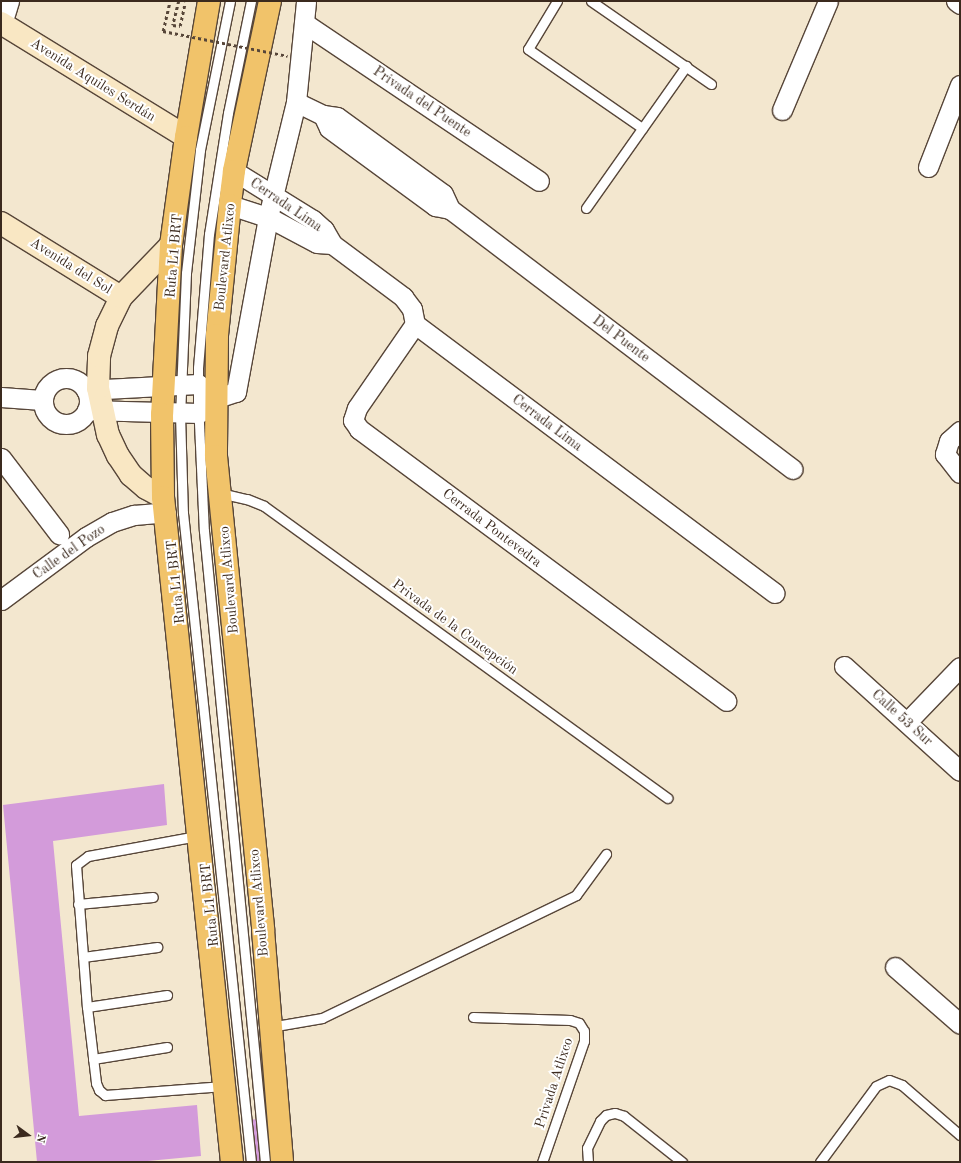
<!DOCTYPE html>
<html>
<head>
<meta charset="utf-8">
<style>
	body { margin:0 }
	#map { position:relative; width:961px; height:1163px; overflow:hidden; background:#f3e7cf; font-family:"Old Standard TT",serif }
	div>[style] { position:absolute }
	[style*='--x'] { left:calc(var(--x)*1px); top:calc(var(--y)*1px); width:calc(var(--w)*1px); rotate:calc(var(--a)*1deg) }
	.building>* { inset:0; background:#d39bda; transform-origin:0 0 }
	.path>* { height:2.5px; margin-top:-1.25px; transform-origin:0; background:repeating-linear-gradient(90deg,#574639 0 3px,transparent 0 6px) }
	.roads { filter:drop-shadow(1px 0 #574639) drop-shadow(-1px 0 #574639) drop-shadow(0 1px #574639) drop-shadow(0 -1px #574639) }
	.service>* { height:9px; margin:-4.5px; padding:0 4.5px; transform-origin:4.5px; border-radius:4.5px; background:#fff }
	.minor>* { height:19px; margin:-9.5px; padding:0 9.5px; transform-origin:9.5px; border-radius:9.5px; background:#fff }
	.minor>.ring { margin:-9.5px; padding:0; box-sizing:content-box; background:none; border:19px solid #fff; border-radius:50% }
	.secondary>* { height:22px; margin:-11px; padding:0 11px; transform-origin:11px; border-radius:11px; background:#f9e7c3 }
	.primary>* { height:22px; margin:-11px; padding:0 11px; transform-origin:11px; border-radius:11px; background:#f1c36a }
	.path-bridge>* { height:2.5px; margin-top:-1.25px; transform-origin:0; background:repeating-linear-gradient(90deg,#574639 0 3px,transparent 0 6px) }
	span { translate:-50% -50%; white-space:nowrap; text-align:center; line-height:1.15; -webkit-text-stroke:4px #fff; paint-order:stroke }
	.street-label { font-size:14px; color:#3b2a1e }
	.frame { position:absolute; inset:0; border:2px solid #3b2a1e; pointer-events:none }
	.north { position:absolute; left:8px; top:1115px; width:40px; height:40px; -webkit-text-stroke:3px #fff; paint-order:stroke; rotate:105deg; font-size:11px; font-weight:700; line-height:16px; text-align:center; color:#3b2a1e }
	.north::after { content:''; display:block; margin:auto; width:14px; height:18px; background:#3b2a1e; clip-path:polygon(50% 0,100% 100%,50% 72%,0 100%) }
</style>
</head>
<body>
<div id="map">
	<div class="building">
		<i style="clip-path:polygon(164px 784px,167px 825px,53px 841px,79px 1116px,197px 1105px,201px 1156px,137px 1162px,37px 1162px,3px 805px)"></i>
		<i style="left:260px;top:1119px;width:43px;height:12px;rotate:85deg"></i>
	</div>
	<div class="path">
		<i style="--x:179;--y:1;--w:25;--a:104"></i>
		<i style="--x:173;--y:25;--w:7;--a:8"></i>
		<i style="--x:180;--y:26;--w:24;--a:-78"></i>
		<i style="--x:163;--y:31;--w:31;--a:-77"></i>
	</div>
	<div class="roads">
		<div class="service">
			<i style="--x:230;--y:1;--w:152;--a:101.4"></i>
			<i style="--x:200;--y:150;--w:124;--a:96.5"></i>
			<i style="--x:186;--y:273;--w:141;--a:92.4"></i>
			<i style="--x:180;--y:414;--w:99;--a:88.3"></i>
			<i style="--x:183;--y:513;--w:653;--a:84.02"></i>
			<i style="--x:251;--y:1;--w:114;--a:101.6"></i>
			<i style="--x:228;--y:113;--w:122;--a:98.9"></i>
			<i style="--x:209;--y:234;--w:134;--a:94.7"></i>
			<i style="--x:198;--y:368;--w:33;--a:90"></i>
			<i style="--x:198;--y:401;--w:130;--a:87.4"></i>
			<i style="--x:204;--y:531;--w:634;--a:84.48"></i>
			<i style="--x:557;--y:1;--w:56;--a:121.1"></i>
			<i style="--x:528;--y:49;--w:139;--a:34.7"></i>
			<i style="--x:591;--y:1;--w:146;--a:34.7"></i>
			<i style="--x:586;--y:208;--w:174;--a:-54.8"></i>
			<i style="--x:220;--y:493;--w:28;--a:13"></i>
			<i style="--x:247;--y:499;--w:18;--a:22"></i>
			<i style="--x:264;--y:506;--w:498;--a:35.9"></i>
			<i style="--x:197;--y:836;--w:111;--a:169.6"></i>
			<i style="--x:88;--y:856;--w:15;--a:143"></i>
			<i style="--x:76;--y:865;--w:142;--a:85.6"></i>
			<i style="--x:87;--y:1007;--w:77;--a:83.2"></i>
			<i style="--x:96;--y:1083;--w:8;--a:67"></i>
			<i style="--x:99;--y:1090;--w:8;--a:40"></i>
			<i style="--x:105;--y:1095;--w:119;--a:-4.3"></i>
			<i style="--x:78;--y:904;--w:75;--a:-5.3"></i>
			<i style="--x:83;--y:957;--w:75;--a:-7.7"></i>
			<i style="--x:87;--y:1007;--w:81;--a:-8.5"></i>
			<i style="--x:473;--y:1017;--w:97;--a:1.8"></i>
			<i style="--x:570;--y:1020;--w:9;--a:18"></i>
			<i style="--x:579;--y:1023;--w:9;--a:58"></i>
			<i style="--x:584;--y:1031;--w:10;--a:90"></i>
			<i style="--x:584;--y:1041;--w:128;--a:109.1"></i>
			<i style="--x:270;--y:1027;--w:53;--a:-9.8"></i>
			<i style="--x:322;--y:1018;--w:282;--a:-25.8"></i>
			<i style="--x:576;--y:895;--w:51;--a:-53.8"></i>
			<i style="--x:93;--y:1059;--w:75;--a:-9.2"></i>
			<i style="--x:588;--y:1162;--w:14;--a:-94"></i>
			<i style="--x:587;--y:1148;--w:30;--a:-64"></i>
			<i style="--x:600;--y:1121;--w:8;--a:-45"></i>
			<i style="--x:606;--y:1115;--w:9;--a:-13"></i>
			<i style="--x:615;--y:1113;--w:9;--a:18"></i>
			<i style="--x:624;--y:1116;--w:74;--a:38.4"></i>
			<i style="--x:820;--y:1162;--w:94;--a:-53.6"></i>
			<i style="--x:876;--y:1086;--w:14;--a:-25"></i>
			<i style="--x:889;--y:1080;--w:14;--a:21"></i>
			<i style="--x:902;--y:1085;--w:77;--a:40.8"></i>
		</div>
		<div class="minor">
			<i style="--x:956;--y:1;--w:5;--a:37"></i>
			<i style="--x:304;--y:23;--w:283;--a:33.9"></i>
			<i style="--x:2;--y:24;--w:24;--a:-73"></i>
			<i style="--x:296;--y:102;--w:30;--a:26"></i>
			<i style="--x:323;--y:115;--w:14;--a:8"></i>
			<i style="--x:337;--y:117;--w:131;--a:36"></i>
			<i style="--x:443;--y:194;--w:17;--a:65"></i>
			<i style="--x:782;--y:110;--w:118;--a:-67.1"></i>
			<i style="--x:323;--y:115;--w:14;--a:65"></i>
			<i style="--x:329;--y:128;--w:132;--a:36.3"></i>
			<i style="--x:435;--y:206;--w:15;--a:11"></i>
			<i style="--x:450;--y:209;--w:430;--a:37.2"></i>
			<i style="--x:928;--y:167;--w:88;--a:-68.7"></i>
			<i style="--x:234;--y:171;--w:93;--a:31.8"></i>
			<i style="--x:313;--y:220;--w:15;--a:42"></i>
			<i style="--x:324;--y:230;--w:16;--a:60"></i>
			<i style="--x:332;--y:244;--w:89;--a:36.7"></i>
			<i style="--x:403;--y:297;--w:15;--a:53"></i>
			<i style="--x:412;--y:309;--w:15;--a:79"></i>
			<i style="--x:415;--y:324;--w:449;--a:36.8"></i>
			<i style="--x:230;--y:205;--w:40;--a:18"></i>
			<i style="--x:268;--y:217;--w:55;--a:28"></i>
			<i style="--x:317;--y:243;--w:15;--a:4"></i>
			<i style="--x:415;--y:324;--w:102;--a:124.6"></i>
			<i style="--x:357;--y:408;--w:13;--a:108"></i>
			<i style="--x:353;--y:420;--w:11;--a:56"></i>
			<i style="--x:359;--y:429;--w:457;--a:36.5"></i>
			<i class="ring" style="left:43px;top:378px;width:27px;height:27px"></i>
			<i style="--x:86;--y:390;--w:112;--a:-3.1"></i>
			<i style="--x:198;--y:384;--w:24;--a:36"></i>
			<i style="--x:1;--y:397;--w:41;--a:4.2"></i>
			<i style="--x:87;--y:410;--w:112;--a:1.5"></i>
			<i style="--x:199;--y:413;--w:23;--a:-40"></i>
			<i style="--x:217;--y:398;--w:20;--a:-18"></i>
			<i style="--x:236;--y:392;--w:178;--a:-79.6"></i>
			<i style="--x:268;--y:217;--w:118;--a:-76.3"></i>
			<i style="--x:296;--y:102;--w:101;--a:-84.3"></i>
			<i style="--x:960;--y:431;--w:15;--a:138"></i>
			<i style="--x:949;--y:441;--w:14;--a:107"></i>
			<i style="--x:945;--y:454;--w:24;--a:52"></i>
			<i style="--x:1;--y:458;--w:96;--a:52.7"></i>
			<i style="--x:1;--y:600;--w:106;--a:-36.5"></i>
			<i style="--x:86;--y:537;--w:30;--a:-30"></i>
			<i style="--x:112;--y:522;--w:23;--a:-18"></i>
			<i style="--x:134;--y:515;--w:32;--a:-5"></i>
			<i style="--x:844;--y:666;--w:156;--a:42.2"></i>
			<i style="--x:907;--y:722;--w:76;--a:-46.1"></i>
			<i style="--x:895;--y:967;--w:86;--a:41.2"></i>
		</div>
		<div class="secondary">
			<i style="--x:1;--y:23;--w:217;--a:31.6"></i>
			<i style="--x:1;--y:223;--w:141;--a:31.7"></i>
			<i style="--x:163;--y:497;--w:19;--a:-152"></i>
			<i style="--x:146;--y:488;--w:20;--a:-139"></i>
			<i style="--x:131;--y:475;--w:23;--a:-124"></i>
			<i style="--x:118;--y:456;--w:23;--a:-115"></i>
			<i style="--x:108;--y:435;--w:48;--a:-102"></i>
			<i style="--x:98;--y:388;--w:32;--a:-88"></i>
			<i style="--x:99;--y:356;--w:31;--a:-75"></i>
			<i style="--x:107;--y:326;--w:32;--a:-64"></i>
			<i style="--x:121;--y:297;--w:72;--a:-46.1"></i>
		</div>
		<div class="primary">
			<i style="--x:209;--y:1;--w:138;--a:99.6"></i>
			<i style="--x:186;--y:137;--w:109;--a:97.9"></i>
			<i style="--x:171;--y:245;--w:169;--a:93"></i>
			<i style="--x:162;--y:414;--w:83;--a:89.3"></i>
			<i style="--x:163;--y:497;--w:669;--a:84.08"></i>
			<i style="--x:270;--y:1;--w:174;--a:102"></i>
			<i style="--x:234;--y:171;--w:34;--a:97"></i>
			<i style="--x:230;--y:205;--w:131;--a:95.7"></i>
			<i style="--x:217;--y:335;--w:121;--a:90.5"></i>
			<i style="--x:216;--y:456;--w:476;--a:84.3"></i>
			<i style="--x:263;--y:930;--w:233;--a:85.3"></i>
		</div>
	</div>
	<div class="path-bridge">
		<i style="--x:163;--y:31;--w:127;--a:11.3"></i>
	</div>
	<div class="street-label">
		<span style="left:93px;top:80px;rotate:32deg">Avenida Aquiles Serdán</span>
		<span style="left:422px;top:102px;rotate:34deg">Privada del Puente</span>
		<span style="left:286px;top:205px;rotate:34deg">Cerrada Lima</span>
		<span style="left:174px;top:256px;rotate:-85deg">Ruta L1 BRT</span>
		<span style="left:225px;top:257px;rotate:-84deg">Boulevard Atlixco</span>
		<span style="left:71px;top:266px;rotate:32deg">Avenida del Sol</span>
		<span style="left:621px;top:339px;rotate:37deg">Del Puente</span>
		<span style="left:547px;top:423px;rotate:37deg">Cerrada Lima</span>
		<span style="left:492px;top:528px;rotate:37deg">Cerrada Pontevedra</span>
		<span style="left:69px;top:552px;rotate:-35deg">Calle del Pozo</span>
		<span style="left:229px;top:580px;rotate:-95deg">Boulevard Atlixco</span>
		<span style="left:176px;top:582px;rotate:-96deg">Ruta L1 BRT</span>
		<span style="left:455px;top:627px;rotate:36deg">Privada de la Concepción</span>
		<span style="left:902px;top:718px;rotate:42deg">Calle 53 Sur</span>
		<span style="left:259px;top:903px;rotate:-95deg">Boulevard Atlixco</span>
		<span style="left:210px;top:905px;rotate:-96deg">Ruta L1 BRT</span>
		<span style="left:554px;top:1083px;rotate:-72deg">Privada Atlixco</span>
	</div>
	<div class="frame"></div>
	<div class="north">N</div>
</div>
</body>
</html>
